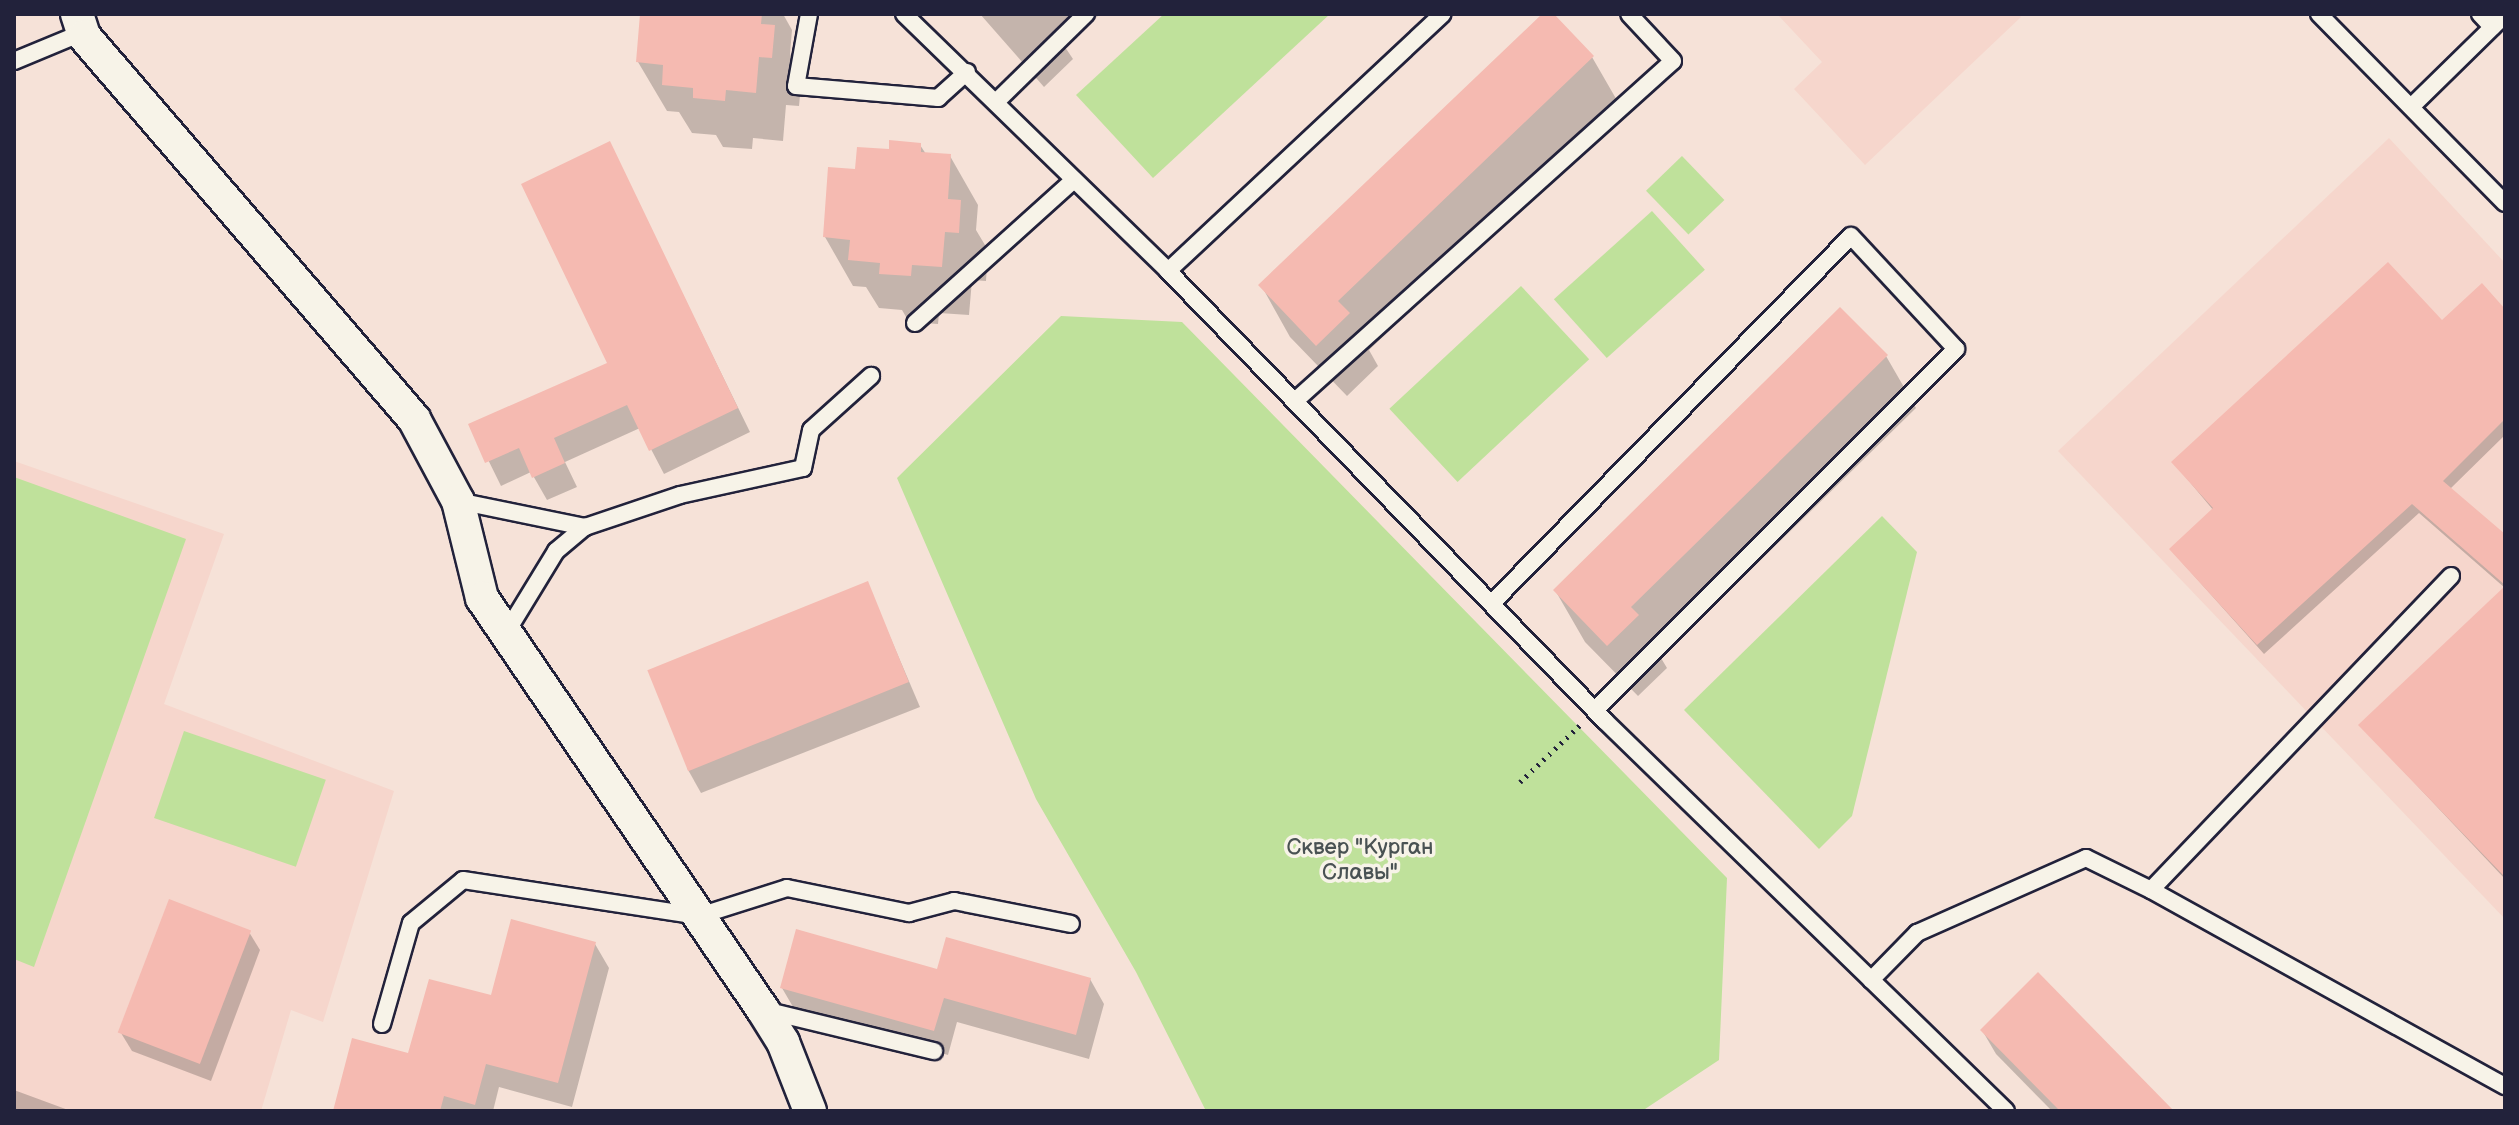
<!DOCTYPE html>
<html>
<head>
<meta charset="utf-8">
<style>
	body { margin:0 }
	#map { position:relative; width:2519px; height:1125px; overflow:hidden; background:#f6e2d8; font-family:"Balsamiq Sans",sans-serif }
	div>[style] { position:absolute }
	[style*='--x'] { left:calc(var(--x)*1px); top:calc(var(--y)*1px); width:calc(var(--w)*1px); rotate:calc(var(--a)*1deg) }
	.built>* { inset:0; background:#f6d6cc }
	.green>* { inset:0; background:#bfe19b; transform-origin:0 0 }
	.shadow>* { inset:0; background:#0003 }
	.building>* { inset:0; background:#f5bab1; transform-origin:0 0 }
	.path>* { height:5px; margin-top:-2.5px; transform-origin:0; background:repeating-linear-gradient(90deg,#22223b 0 2px,transparent 0 8px) }
	.roads { filter:drop-shadow(2px 0 #22223b) drop-shadow(-2px 0 #22223b) drop-shadow(0 2px #22223b) drop-shadow(0 -2px #22223b) }
	.service>* { height:16px; margin:-8px; padding:0 8px; transform-origin:8px; border-radius:8px; background:#f7f3e8 }
	.minor>* { height:32px; margin:-16px; padding:0 16px; transform-origin:16px; border-radius:16px; background:#f7f3e8 }
	span { translate:-50% -50%; white-space:nowrap; text-align:center; line-height:1.15; -webkit-text-stroke:7px #f7f3e8; paint-order:stroke }
	.park-label { font-size:22px; color:#495253 }
	.frame { position:absolute; inset:0; border:16px solid #22223b; pointer-events:none }
</style>
</head>
<body>
<div id="map">
	<div class="built">
		<i style="clip-path:polygon(1777px 14px,2018px 14px,2021px 17px,1865px 165px,1794px 89px,1822px 62px)"></i>
		<i style="clip-path:polygon(2389px 138px,2505px 263px,2505px 919px,2058px 451px)"></i>
		<i style="clip-path:polygon(14px 461px,224px 534px,164px 704px,394px 791px,323px 1022px,291px 1010px,261px 1111px,14px 1111px)"></i>
	</div>
	<div class="green">
		<i style="clip-path:polygon(1164px 14px,1330px 14px,1153px 178px,1076px 95px)"></i>
		<i style="left:1682px;top:156px;width:61px;height:50px;rotate:46deg"></i>
		<i style="left:1652px;top:211px;width:79px;height:132px;rotate:48deg"></i>
		<i style="left:1521px;top:286px;width:100px;height:180px;rotate:47deg"></i>
		<i style="clip-path:polygon(1061px 316px,1182px 322px,1727px 878px,1719px 1060px,1642px 1111px,1206px 1111px,1136px 972px,1036px 799px,897px 478px)"></i>
		<i style="clip-path:polygon(14px 477px,186px 539px,34px 967px,14px 959px)"></i>
		<i style="clip-path:polygon(1882px 516px,1917px 552px,1852px 816px,1819px 849px,1684px 710px)"></i>
		<i style="left:184px;top:731px;width:150px;height:92px;rotate:19deg"></i>
	</div>
	<div class="shadow">
		<i style="clip-path:polygon(642px 14px,783px 14px,792px 30px,790px 54px,802px 75px,799px 106px,786px 105px,783px 141px,753px 138px,752px 149px,723px 147px,716px 135px,692px 133px,679px 112px,667px 111px,638px 62px)"></i>
		<i style="clip-path:polygon(980px 14px,1100px 14px,1065px 47px,1073px 59px,1044px 87px)"></i>
		<i style="clip-path:polygon(1545px 14px,1551px 14px,1592px 57px,1622px 109px,1369px 350px,1378px 366px,1347px 396px,1290px 337px,1261px 285px)"></i>
		<i style="clip-path:polygon(609px 144px,750px 432px,664px 474px,640px 428px,565px 462px,577px 487px,547px 500px,531px 472px,501px 486px,471px 425px,610px 364px)"></i>
		<i style="clip-path:polygon(920px 145px,926px 154px,950px 156px,978px 205px,976px 230px,988px 250px,986px 281px,972px 280px,969px 315px,939px 313px,938px 324px,909px 322px,902px 310px,879px 308px,866px 287px,853px 286px,825px 237px,857px 171px,891px 152px)"></i>
		<i style="clip-path:polygon(2505px 311px,2505px 435px,2450px 489px,2505px 537px,2505px 588px,2419px 513px,2264px 654px,2171px 550px,2214px 511px,2173px 462px,2442px 323px)"></i>
		<i style="clip-path:polygon(1886px 356px,1916px 408px,1661px 658px,1667px 668px,1638px 696px,1585px 642px,1555px 590px)"></i>
		<i style="clip-path:polygon(867px 583px,920px 707px,701px 793px,687px 768px)"></i>
		<i style="clip-path:polygon(2505px 589px,2505px 879px,2360px 725px)"></i>
		<i style="clip-path:polygon(249px 932px,260px 950px,211px 1081px,132px 1051px,121px 1033px)"></i>
		<i style="clip-path:polygon(595px 944px,609px 968px,572px 1107px,499px 1087px,493px 1111px,335px 1111px,492px 998px)"></i>
		<i style="clip-path:polygon(939px 971px,1090px 979px,1104px 1004px,1089px 1059px,957px 1022px,948px 1055px,796px 1012px,782px 988px)"></i>
		<i style="clip-path:polygon(1982px 1030px,2172px 1111px,2052px 1111px,1996px 1054px)"></i>
		<i style="clip-path:polygon(14px 1090px,71px 1111px,14px 1111px)"></i>
	</div>
	<div class="building">
		<i style="clip-path:polygon(640px 14px,762px 14px,761px 24px,775px 25px,772px 58px,759px 57px,756px 93px,726px 90px,725px 101px,693px 98px,693px 88px,662px 85px,663px 65px,636px 62px)"></i>
		<i style="clip-path:polygon(1542px 14px,1554px 14px,1594px 56px,1338px 301px,1350px 313px,1316px 346px,1258px 285px)"></i>
		<i style="clip-path:polygon(889px 140px,921px 143px,921px 152px,951px 154px,948px 199px,961px 200px,959px 233px,945px 232px,942px 267px,912px 265px,911px 276px,879px 274px,880px 263px,848px 260px,850px 240px,823px 237px,828px 167px,855px 169px,857px 147px,889px 149px)"></i>
		<i style="clip-path:polygon(610px 141px,738px 408px,649px 451px,627px 405px,554px 438px,565px 463px,532px 478px,519px 448px,485px 463px,468px 424px,607px 363px,521px 184px)"></i>
		<i style="clip-path:polygon(2388px 262px,2442px 320px,2482px 283px,2505px 309px,2505px 419px,2443px 481px,2505px 534px,2505px 585px,2412px 504px,2257px 645px,2169px 549px,2213px 508px,2171px 462px)"></i>
		<i style="clip-path:polygon(1840px 307px,1888px 355px,1631px 607px,1639px 615px,1607px 646px,1553px 590px)"></i>
		<i style="left:868px;top:581px;width:109px;height:238px;rotate:68deg"></i>
		<i style="clip-path:polygon(2505px 586px,2505px 877px,2358px 725px)"></i>
		<i style="left:169px;top:899px;width:88px;height:143px;rotate:21deg"></i>
		<i style="clip-path:polygon(511px 919px,596px 942px,558px 1083px,486px 1064px,475px 1105px,444px 1096px,440px 1111px,333px 1111px,352px 1038px,408px 1053px,429px 979px,491px 995px)"></i>
		<i style="clip-path:polygon(796px 929px,937px 969px,946px 937px,1091px 978px,1076px 1035px,944px 998px,934px 1031px,780px 988px)"></i>
		<i style="clip-path:polygon(2038px 972px,2174px 1111px,2060px 1111px,1980px 1030px)"></i>
	</div>
	<div class="path">
		<i style="--x:1520;--y:782;--w:83;--a:-43.5"></i>
	</div>
	<div class="roads">
		<div class="service">
			<i style="--x:809;--y:14;--w:73;--a:100.2"></i>
			<i style="--x:796;--y:86;--w:143;--a:4.8"></i>
			<i style="--x:938;--y:98;--w:39;--a:-42"></i>
			<i style="--x:904;--y:14;--w:368;--a:44.2"></i>
			<i style="--x:1168;--y:271;--w:627;--a:45.84"></i>
			<i style="--x:1605;--y:721;--w:559;--a:44.2"></i>
			<i style="--x:2319;--y:14;--w:265;--a:45.5"></i>
			<i style="--x:2480;--y:14;--w:18;--a:47"></i>
			<i style="--x:14;--y:61;--w:76;--a:-22.5"></i>
			<i style="--x:996;--y:102;--w:126;--a:-44.4"></i>
			<i style="--x:2411;--y:107;--w:132;--a:-44.4"></i>
			<i style="--x:1168;--y:271;--w:376;--a:-43.1"></i>
			<i style="--x:915;--y:323;--w:214;--a:-42"></i>
			<i style="--x:1295;--y:401;--w:508;--a:-41.97"></i>
			<i style="--x:1673;--y:61;--w:64;--a:-133.1"></i>
			<i style="--x:458;--y:501;--w:130;--a:11.6"></i>
			<i style="--x:585;--y:527;--w:100;--a:-18.6"></i>
			<i style="--x:680;--y:495;--w:126;--a:-12.4"></i>
			<i style="--x:803;--y:468;--w:39;--a:-78"></i>
			<i style="--x:811;--y:430;--w:81;--a:-42"></i>
			<i style="--x:2451;--y:576;--w:434;--a:133.7"></i>
			<i style="--x:2151;--y:890;--w:405;--a:29"></i>
			<i style="--x:1492;--y:603;--w:513;--a:-45.63"></i>
			<i style="--x:1851;--y:236;--w:154;--a:47.1"></i>
			<i style="--x:1956;--y:349;--w:511;--a:135"></i>
			<i style="--x:506;--y:633;--w:96;--a:-58.6"></i>
			<i style="--x:556;--y:551;--w:38;--a:-40"></i>
			<i style="--x:1871;--y:980;--w:66;--a:-45.6"></i>
			<i style="--x:1917;--y:933;--w:185;--a:-23.9"></i>
			<i style="--x:2086;--y:858;--w:72;--a:26.2"></i>
			<i style="--x:764;--y:1010;--w:175;--a:13.6"></i>
			<i style="--x:382;--y:1024;--w:105;--a:-74"></i>
			<i style="--x:411;--y:923;--w:67;--a:-39.6"></i>
			<i style="--x:463;--y:880;--w:239;--a:8.7"></i>
			<i style="--x:699;--y:916;--w:92;--a:-17.7"></i>
			<i style="--x:787;--y:888;--w:125;--a:11.6"></i>
			<i style="--x:909;--y:913;--w:47;--a:-14.9"></i>
			<i style="--x:954;--y:901;--w:119;--a:11.1"></i>
		</div>
		<div class="minor">
			<i style="--x:77;--y:14;--w:23;--a:72"></i>
			<i style="--x:84;--y:36;--w:506;--a:49.25"></i>
			<i style="--x:414;--y:419;--w:93;--a:61.8"></i>
			<i style="--x:458;--y:501;--w:100;--a:76.1"></i>
			<i style="--x:482;--y:598;--w:499;--a:55.7"></i>
			<i style="--x:763;--y:1010;--w:38;--a:58"></i>
			<i style="--x:783;--y:1042;--w:74;--a:68.6"></i>
		</div>
	</div>
	<div class="park-label">
		<span style="left:1360px;top:860px">Сквер "Курган<br>Славы"</span>
	</div>
	<div class="frame"></div>
</div>
</body>
</html>
